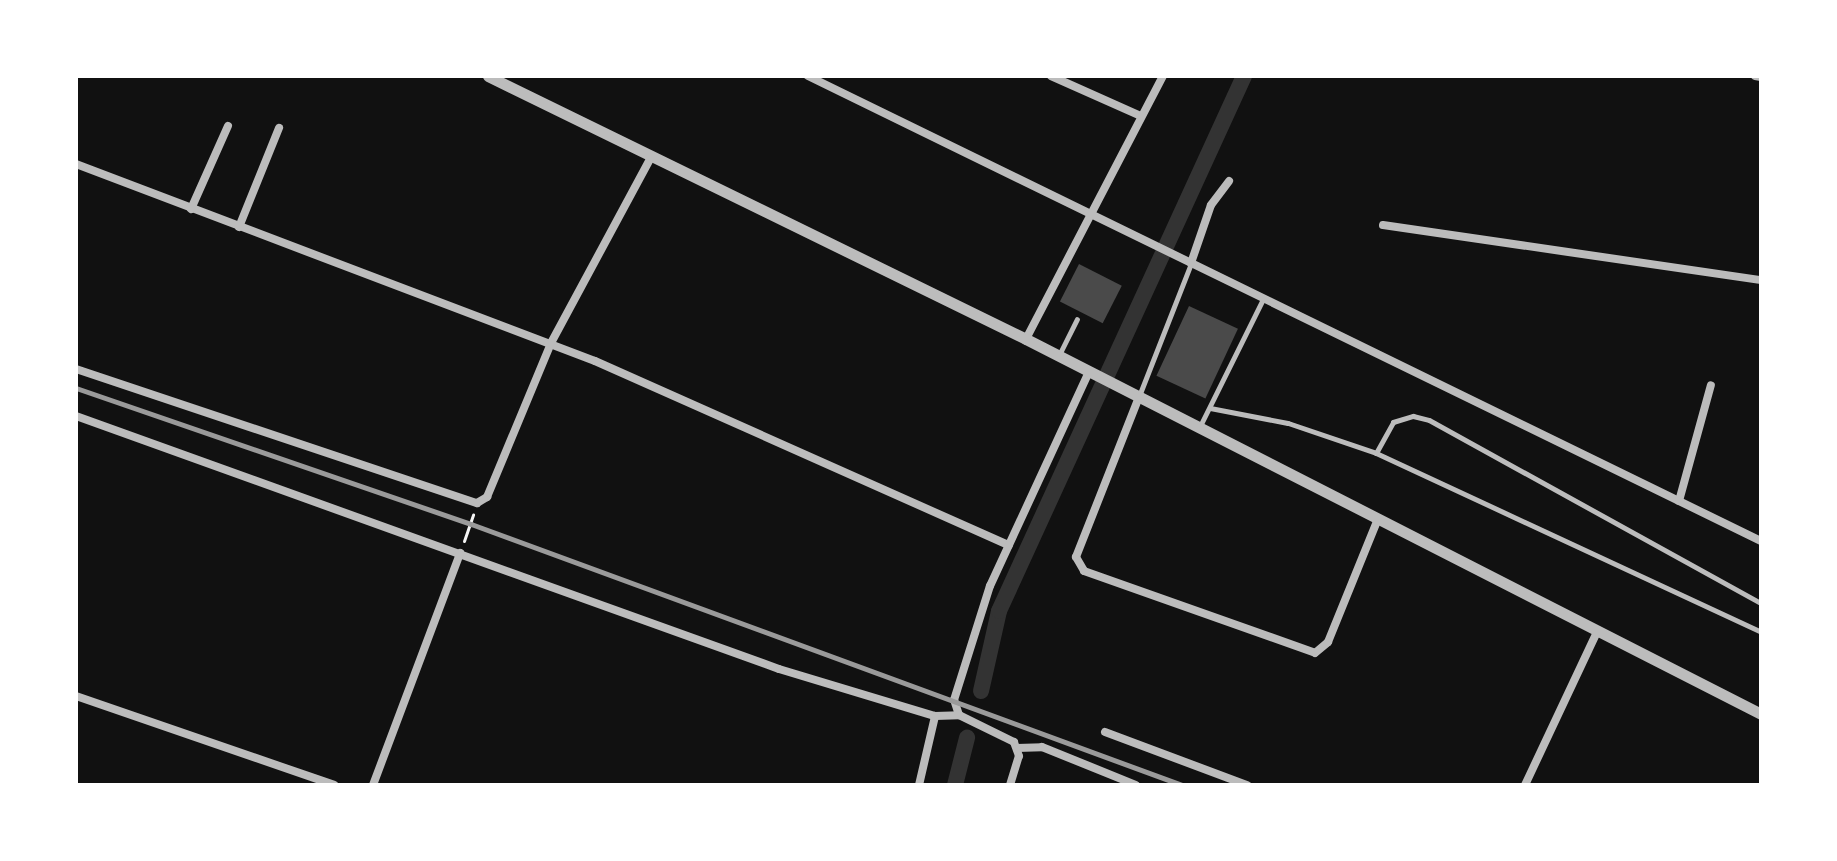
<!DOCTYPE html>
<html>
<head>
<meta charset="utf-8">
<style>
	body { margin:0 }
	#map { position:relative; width:1837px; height:861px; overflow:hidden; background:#111; font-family:"Varela Round",sans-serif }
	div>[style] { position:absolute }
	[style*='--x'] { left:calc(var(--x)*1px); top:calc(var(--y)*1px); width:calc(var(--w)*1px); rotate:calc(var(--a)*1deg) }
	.canal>* { height:16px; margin:-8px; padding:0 8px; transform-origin:8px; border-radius:8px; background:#333 }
	.building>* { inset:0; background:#4a4a4a; transform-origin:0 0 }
	.path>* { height:3px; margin:-1.5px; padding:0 1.5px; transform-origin:1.5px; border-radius:1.5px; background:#f5f5f5 }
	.service>* { height:5px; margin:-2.5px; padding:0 2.5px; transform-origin:2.5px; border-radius:2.5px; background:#bcbcbc }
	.minor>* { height:8px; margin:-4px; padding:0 4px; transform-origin:4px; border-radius:4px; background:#bcbcbc }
	.tertiary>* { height:11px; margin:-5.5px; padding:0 5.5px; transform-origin:5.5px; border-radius:5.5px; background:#bcbcbc }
	.rail>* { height:5px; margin:-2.5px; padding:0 2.5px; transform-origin:2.5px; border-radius:2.5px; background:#9a9a9a }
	span { translate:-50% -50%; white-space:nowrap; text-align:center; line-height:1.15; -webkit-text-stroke:7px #fff; paint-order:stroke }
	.frame { position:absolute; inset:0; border:78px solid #fff; pointer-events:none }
</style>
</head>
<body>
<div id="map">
	<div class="canal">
		<i style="--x:981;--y:691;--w:82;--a:-77.3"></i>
		<i style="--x:999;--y:611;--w:588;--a:-65.39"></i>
		<i style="--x:955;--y:785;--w:49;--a:-75.7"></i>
	</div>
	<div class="building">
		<i style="left:1079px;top:264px;width:48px;height:42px;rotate:27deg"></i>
		<i style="left:1189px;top:306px;width:54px;height:77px;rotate:25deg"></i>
	</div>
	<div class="path">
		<i style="--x:464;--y:541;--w:28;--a:-71"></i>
	</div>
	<div class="service">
		<i style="--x:1059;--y:355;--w:40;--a:-63.4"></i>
		<i style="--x:1139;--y:396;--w:143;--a:-68.6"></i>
		<i style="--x:1210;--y:408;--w:79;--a:10.9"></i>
		<i style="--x:1288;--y:423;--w:93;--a:18.8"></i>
		<i style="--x:1376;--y:453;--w:425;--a:24.9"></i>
		<i style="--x:1199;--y:428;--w:146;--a:-63.6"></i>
		<i style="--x:1376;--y:453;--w:35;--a:-61"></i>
		<i style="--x:1393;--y:422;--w:21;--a:-17"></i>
		<i style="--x:1413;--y:416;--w:16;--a:14"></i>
		<i style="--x:1429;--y:420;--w:379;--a:28.9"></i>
	</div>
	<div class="minor">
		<i style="--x:808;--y:76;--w:1060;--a:26.01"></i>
		<i style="--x:1051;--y:76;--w:98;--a:24"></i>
		<i style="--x:1755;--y:76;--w:6;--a:9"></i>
		<i style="--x:76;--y:164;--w:555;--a:20.79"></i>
		<i style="--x:595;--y:361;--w:453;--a:24"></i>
		<i style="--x:191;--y:209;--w:91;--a:-66"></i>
		<i style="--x:1383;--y:225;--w:382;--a:8.3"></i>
		<i style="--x:239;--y:227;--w:107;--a:-68"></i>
		<i style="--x:1191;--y:263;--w:61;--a:-71"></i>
		<i style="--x:1211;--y:205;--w:30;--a:-53"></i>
		<i style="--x:1026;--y:339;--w:297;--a:-62.5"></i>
		<i style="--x:76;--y:369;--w:423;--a:18.5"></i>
		<i style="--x:477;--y:503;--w:12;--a:-31"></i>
		<i style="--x:487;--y:497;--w:167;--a:-67.4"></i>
		<i style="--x:551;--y:343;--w:209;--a:-61.7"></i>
		<i style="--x:1139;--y:397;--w:172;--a:111.5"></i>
		<i style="--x:1076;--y:557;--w:16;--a:60"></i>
		<i style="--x:1084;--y:571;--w:245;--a:19.5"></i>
		<i style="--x:1315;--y:653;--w:17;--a:-40"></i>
		<i style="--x:1328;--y:642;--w:133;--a:-67.9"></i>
		<i style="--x:76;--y:416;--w:747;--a:19.79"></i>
		<i style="--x:779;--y:669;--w:163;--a:16.8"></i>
		<i style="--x:935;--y:716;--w:24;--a:-2"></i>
		<i style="--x:1679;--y:501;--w:120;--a:-74.6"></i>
		<i style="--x:76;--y:696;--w:273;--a:19"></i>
		<i style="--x:1105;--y:732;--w:152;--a:20.5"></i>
		<i style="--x:1017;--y:748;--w:25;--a:-2"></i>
		<i style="--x:1042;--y:747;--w:101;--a:22"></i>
		<i style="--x:373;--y:785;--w:248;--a:-69.4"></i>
		<i style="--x:919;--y:785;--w:71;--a:-76.9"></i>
		<i style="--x:1010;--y:785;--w:30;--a:-73"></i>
		<i style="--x:1019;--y:756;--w:15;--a:-110"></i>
		<i style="--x:1014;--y:742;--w:61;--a:-153.9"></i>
		<i style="--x:959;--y:715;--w:16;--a:-108"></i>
		<i style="--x:954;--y:700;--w:120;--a:-72.5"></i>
		<i style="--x:990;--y:586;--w:236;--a:-65.2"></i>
		<i style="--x:1525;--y:785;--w:171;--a:-64.8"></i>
	</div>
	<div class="tertiary">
		<i style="--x:488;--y:76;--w:599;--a:26.05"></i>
		<i style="--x:1026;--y:339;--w:825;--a:27.03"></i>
	</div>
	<div class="rail">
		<i style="--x:76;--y:388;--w:418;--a:19"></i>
		<i style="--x:471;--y:524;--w:757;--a:20.16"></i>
	</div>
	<div class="frame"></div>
</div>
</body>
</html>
